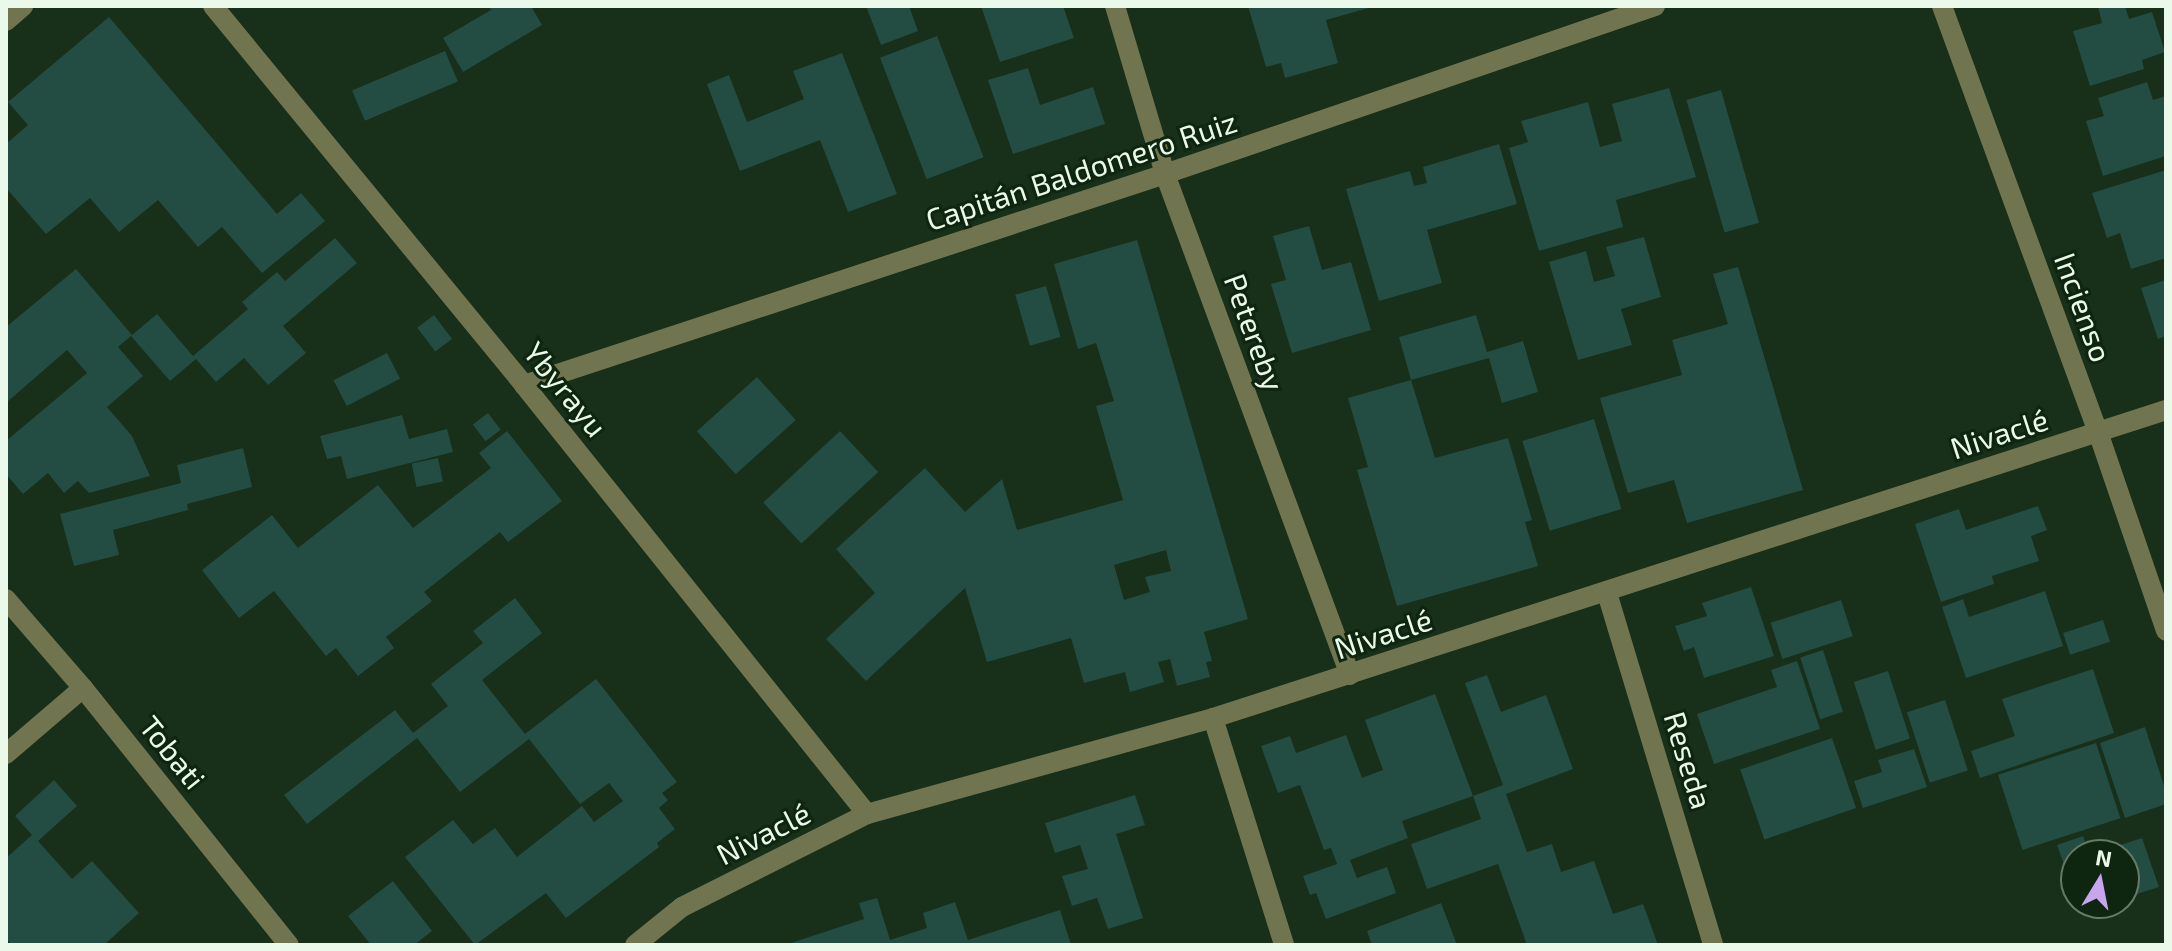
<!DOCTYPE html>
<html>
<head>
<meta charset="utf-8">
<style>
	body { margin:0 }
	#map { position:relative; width:2172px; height:951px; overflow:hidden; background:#182f19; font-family:"Exo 2",sans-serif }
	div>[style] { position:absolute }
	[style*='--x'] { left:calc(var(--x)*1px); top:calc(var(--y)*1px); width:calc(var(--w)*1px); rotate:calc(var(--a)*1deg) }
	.building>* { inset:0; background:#234c43; transform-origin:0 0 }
	.street>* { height:20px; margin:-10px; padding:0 10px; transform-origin:10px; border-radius:10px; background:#71754f }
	span { translate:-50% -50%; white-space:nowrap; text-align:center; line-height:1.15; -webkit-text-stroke:6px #0e250f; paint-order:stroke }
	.street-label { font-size:30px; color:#ebf9eb }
	.frame { position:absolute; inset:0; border:8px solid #ebf9eb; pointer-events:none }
	.north { position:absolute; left:2060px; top:839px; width:80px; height:80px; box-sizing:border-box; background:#0e250f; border:2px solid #667a67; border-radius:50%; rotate:10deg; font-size:22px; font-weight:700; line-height:32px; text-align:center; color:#ebf9eb }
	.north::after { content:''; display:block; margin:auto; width:28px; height:36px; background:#c9a5ee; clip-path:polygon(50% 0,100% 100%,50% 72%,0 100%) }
</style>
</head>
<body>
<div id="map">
	<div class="building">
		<i style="clip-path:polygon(489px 6px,531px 6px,542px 25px,463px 72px,443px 38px,491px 10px)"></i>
		<i style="clip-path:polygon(866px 6px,909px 6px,918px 31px,881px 45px)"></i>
		<i style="clip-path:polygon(981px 6px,1063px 6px,1074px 38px,1000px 62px)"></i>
		<i style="clip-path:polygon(1248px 6px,1372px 6px,1372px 7px,1326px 20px,1338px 63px,1285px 78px,1281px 63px,1266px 67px)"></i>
		<i style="clip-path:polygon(2101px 6px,2125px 6px,2129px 19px,2152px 12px,2165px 52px,2142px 60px,2144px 69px,2090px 86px,2073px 31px,2102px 23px,2098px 7px)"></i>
		<i style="clip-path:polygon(109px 17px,277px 214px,301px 193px,325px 221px,262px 273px,222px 227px,198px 247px,158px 200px,119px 232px,90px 198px,46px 234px,6px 188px,6px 144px,28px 125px,8px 102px)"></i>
		<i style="left:937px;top:36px;width:130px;height:61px;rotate:69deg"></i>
		<i style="left:445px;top:51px;width:33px;height:101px;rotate:67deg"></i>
		<i style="clip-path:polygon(842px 53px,897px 194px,848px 212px,820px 140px,740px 171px,707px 84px,729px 75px,747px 122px,804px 99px,793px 71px)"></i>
		<i style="clip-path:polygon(1028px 68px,1040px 105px,1093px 87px,1105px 124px,1013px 154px,988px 80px)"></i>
		<i style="clip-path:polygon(2147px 82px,2153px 100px,2166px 96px,2166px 156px,2103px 176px,2086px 121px,2104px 116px,2098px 98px)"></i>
		<i style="clip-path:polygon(1669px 88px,1696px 177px,1616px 200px,1623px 227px,1539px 251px,1509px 148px,1528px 142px,1521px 121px,1588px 102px,1600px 147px,1622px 141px,1612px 104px)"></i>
		<i style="left:1721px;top:90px;width:138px;height:36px;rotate:74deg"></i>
		<i style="clip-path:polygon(1499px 144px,1517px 204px,1427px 230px,1442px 283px,1379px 301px,1346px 189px,1410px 171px,1414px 186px,1427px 183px,1423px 167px)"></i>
		<i style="clip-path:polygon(2166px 170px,2166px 258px,2131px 269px,2120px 233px,2107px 238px,2092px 193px)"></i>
		<i style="clip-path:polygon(1309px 226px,1322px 270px,1351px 262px,1371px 330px,1292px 353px,1271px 284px,1286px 280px,1273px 236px)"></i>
		<i style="clip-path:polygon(1644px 237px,1661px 297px,1621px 309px,1632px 345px,1578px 360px,1549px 262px,1586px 251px,1594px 282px,1615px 276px,1606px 247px)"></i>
		<i style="clip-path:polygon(335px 238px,357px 263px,283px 326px,306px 353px,268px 385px,244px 358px,216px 382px,196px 359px,170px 381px,131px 336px,157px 314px,193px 356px,248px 309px,242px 302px,277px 272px,285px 281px)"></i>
		<i style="clip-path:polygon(evenodd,1137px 240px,1248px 619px,1204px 632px,1212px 661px,1206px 662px,1210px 677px,1177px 686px,1170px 659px,1158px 662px,1164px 682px,1130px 692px,1125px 672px,1084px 683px,1071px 638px,987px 662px,965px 588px,866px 681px,826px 639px,875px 593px,836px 549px,925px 468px,965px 512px,1002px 479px,1017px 530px,1123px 500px,1096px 406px,1114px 401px,1096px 343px,1078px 349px,1054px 264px,1137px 240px,1166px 550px,1171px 571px,1145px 577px,1150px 592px,1124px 600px,1114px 565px,1166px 550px)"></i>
		<i style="clip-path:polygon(1738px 267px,1803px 490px,1687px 523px,1674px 480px,1628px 493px,1600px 398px,1682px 375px,1672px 340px,1728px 324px,1713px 274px)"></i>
		<i style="clip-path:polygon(76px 269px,132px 335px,118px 347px,143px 376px,107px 407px,132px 436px,150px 476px,89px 493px,78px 481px,64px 493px,48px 473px,23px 494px,6px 474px,6px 441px,87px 373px,67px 350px,6px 403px,6px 327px)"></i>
		<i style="clip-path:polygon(2166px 280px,2166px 336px,2158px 339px,2141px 288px)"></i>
		<i style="left:1046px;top:286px;width:53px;height:32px;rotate:74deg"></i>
		<i style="left:434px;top:315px;width:30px;height:21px;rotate:53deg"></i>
		<i style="clip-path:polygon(1476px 315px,1487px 352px,1523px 341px,1538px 392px,1502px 403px,1489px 358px,1411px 380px,1399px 337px)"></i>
		<i style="left:387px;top:353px;width:29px;height:60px;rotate:63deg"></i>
		<i style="left:757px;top:377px;width:58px;height:81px;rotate:48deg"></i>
		<i style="clip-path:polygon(1411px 380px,1435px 458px,1508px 438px,1532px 520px,1525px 522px,1538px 566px,1397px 606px,1357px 470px,1368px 467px,1348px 398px)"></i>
		<i style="left:488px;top:413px;width:21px;height:19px;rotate:53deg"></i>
		<i style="clip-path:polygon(402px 415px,409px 439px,447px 429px,453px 452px,347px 479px,341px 456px,327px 459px,320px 436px)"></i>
		<i style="left:1594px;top:419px;width:94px;height:75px;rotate:73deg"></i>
		<i style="clip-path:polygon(507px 431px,562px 501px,508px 542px,500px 532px,424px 592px,432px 601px,386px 637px,394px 648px,358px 676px,336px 648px,326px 656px,274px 591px,239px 618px,202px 570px,272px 515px,298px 548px,378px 485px,413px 528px,491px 468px,479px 453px)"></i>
		<i style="left:840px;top:431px;width:56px;height:105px;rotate:47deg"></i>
		<i style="clip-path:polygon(243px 448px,252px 487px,187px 504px,188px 510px,113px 530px,119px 555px,74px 566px,60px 514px,181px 483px,177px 465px)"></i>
		<i style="left:438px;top:458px;width:24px;height:27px;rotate:78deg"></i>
		<i style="clip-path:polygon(2038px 506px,2047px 530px,2031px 536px,2039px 561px,1992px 576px,1994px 584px,1941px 602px,1915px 524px,1959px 509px,1966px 530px)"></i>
		<i style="clip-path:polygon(1751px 587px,1774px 656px,1704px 678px,1694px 647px,1684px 651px,1675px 626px,1707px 616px,1702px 603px)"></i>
		<i style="clip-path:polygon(2045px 591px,2063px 646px,1966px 678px,1942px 607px,1963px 599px,1969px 617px)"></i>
		<i style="clip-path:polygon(515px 598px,542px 633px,482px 680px,525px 734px,596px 679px,677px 782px,662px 793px,668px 800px,659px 808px,675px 829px,657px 843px,659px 847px,566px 918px,546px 893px,475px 945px,405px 857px,453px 820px,473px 844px,495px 828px,517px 857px,582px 806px,594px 822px,623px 801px,609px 783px,580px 804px,529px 739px,460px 792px,417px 738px,307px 824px,284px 795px,395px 710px,413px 733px,448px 706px,431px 684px,483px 643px,473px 631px)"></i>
		<i style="left:1841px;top:600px;width:38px;height:74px;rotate:72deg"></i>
		<i style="left:2103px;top:620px;width:23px;height:42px;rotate:72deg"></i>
		<i style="left:1823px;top:650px;width:65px;height:24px;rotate:72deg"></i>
		<i style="clip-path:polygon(1797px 661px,1820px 729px,1714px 764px,1697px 714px,1777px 687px,1771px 670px)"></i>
		<i style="clip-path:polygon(2093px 669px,2114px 733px,1980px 778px,1971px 751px,2015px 736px,2002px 699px)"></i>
		<i style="left:1888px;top:671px;width:71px;height:36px;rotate:72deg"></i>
		<i style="clip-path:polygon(1487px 675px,1501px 712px,1546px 695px,1573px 769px,1506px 794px,1527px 852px,1552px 844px,1561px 872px,1594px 861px,1613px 914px,1643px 904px,1658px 945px,1527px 945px,1498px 864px,1427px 889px,1411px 844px,1481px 819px,1473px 796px,1503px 785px,1465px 683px)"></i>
		<i style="clip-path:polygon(1435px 694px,1473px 796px,1402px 821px,1408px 838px,1350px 860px,1357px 878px,1387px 867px,1396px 893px,1326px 919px,1316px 893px,1310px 895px,1303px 876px,1337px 864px,1331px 848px,1324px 850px,1300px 785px,1278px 793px,1261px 746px,1290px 736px,1296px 753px,1346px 735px,1362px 778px,1383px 770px,1365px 720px)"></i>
		<i style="left:1945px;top:700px;width:74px;height:40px;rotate:72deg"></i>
		<i style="clip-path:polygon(2145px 727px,2166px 792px,2166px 804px,2125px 818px,2100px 743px)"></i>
		<i style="left:1832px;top:738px;width:74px;height:97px;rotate:71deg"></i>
		<i style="left:2096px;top:743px;width:79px;height:103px;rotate:72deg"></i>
		<i style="clip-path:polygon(1914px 749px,1927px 787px,1863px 808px,1854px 781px,1882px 772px,1878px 760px)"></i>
		<i style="clip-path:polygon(54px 780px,77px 806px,38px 841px,72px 879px,92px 861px,139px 913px,104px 945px,12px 945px,6px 939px,6px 858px,32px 835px,15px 816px)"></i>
		<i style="clip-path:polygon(1135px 795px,1145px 825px,1116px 834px,1143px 918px,1108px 929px,1097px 898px,1072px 906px,1062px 876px,1088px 869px,1080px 845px,1055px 853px,1045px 823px)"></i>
		<i style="clip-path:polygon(2083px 836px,2090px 855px,2076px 855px,2076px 898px,2057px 845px)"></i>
		<i style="clip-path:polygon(2142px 838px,2159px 887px,2124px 898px,2124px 855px,2092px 854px)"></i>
		<i style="clip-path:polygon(393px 881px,432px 931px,414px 945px,371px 945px,348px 916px)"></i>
		<i style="clip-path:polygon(877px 898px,890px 940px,927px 928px,923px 913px,955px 902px,968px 940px,1060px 910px,1071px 945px,785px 945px,864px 919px,859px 903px)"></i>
		<i style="clip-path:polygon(1441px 903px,1457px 945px,1372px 945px,1367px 931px)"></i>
		<i style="clip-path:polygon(2077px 903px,2105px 903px,2105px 904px,2080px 912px)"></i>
	</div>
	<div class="street">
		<i style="--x:213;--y:6;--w:490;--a:50.6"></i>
		<i style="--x:524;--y:385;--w:549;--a:51.36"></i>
		<i style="--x:1115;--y:6;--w:175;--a:73.4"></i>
		<i style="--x:1165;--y:174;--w:534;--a:69.73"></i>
		<i style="--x:1942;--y:6;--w:454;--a:69.9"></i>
		<i style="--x:2098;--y:432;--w:210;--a:71.1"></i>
		<i style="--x:6;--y:21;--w:23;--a:-41"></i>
		<i style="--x:524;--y:385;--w:675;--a:-18.22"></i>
		<i style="--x:1165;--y:174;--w:518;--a:-18.92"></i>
		<i style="--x:1607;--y:593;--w:368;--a:73.2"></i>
		<i style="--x:6;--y:599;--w:118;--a:49.1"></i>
		<i style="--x:83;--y:688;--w:329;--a:51.3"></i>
		<i style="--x:1213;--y:718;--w:238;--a:72.6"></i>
		<i style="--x:6;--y:754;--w:101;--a:-40.6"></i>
		<i style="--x:635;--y:945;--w:60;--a:-39"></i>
		<i style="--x:682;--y:907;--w:207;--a:-26.7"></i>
		<i style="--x:867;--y:814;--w:359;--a:-15.5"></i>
		<i style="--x:1213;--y:718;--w:1002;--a:-17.91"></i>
	</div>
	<div class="street-label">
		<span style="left:1081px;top:170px;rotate:-18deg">Capitán Baldomero Ruiz</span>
		<span style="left:2084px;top:307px;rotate:70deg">Incienso</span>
		<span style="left:1255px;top:332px;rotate:70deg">Petereby</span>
		<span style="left:566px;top:389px;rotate:51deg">Ybyrayu</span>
		<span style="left:1999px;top:433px;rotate:-18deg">Nivaclé</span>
		<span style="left:1383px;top:633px;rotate:-18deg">Nivaclé</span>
		<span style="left:173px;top:752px;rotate:51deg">Tobati</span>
		<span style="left:1689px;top:760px;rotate:73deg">Reseda</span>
		<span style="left:763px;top:833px;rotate:-27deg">Nivaclé</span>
	</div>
	<div class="frame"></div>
	<div class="north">N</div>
</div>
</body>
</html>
